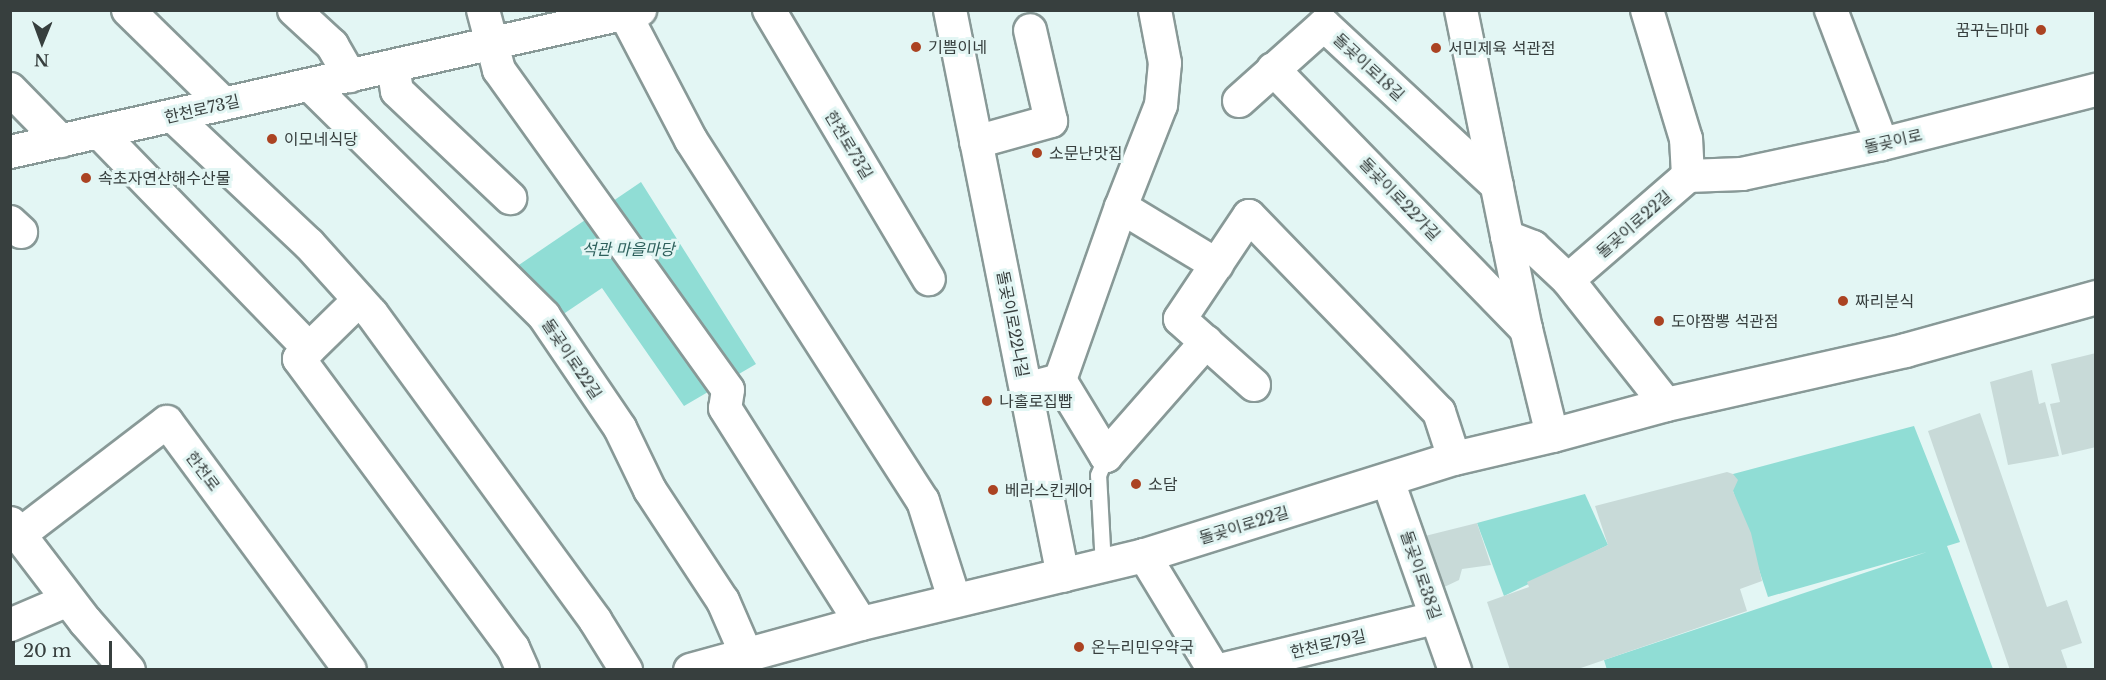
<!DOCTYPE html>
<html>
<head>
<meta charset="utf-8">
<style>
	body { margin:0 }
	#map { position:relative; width:2106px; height:680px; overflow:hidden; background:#e3f6f4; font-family:"Libre Baskerville","Noto Sans KR",serif }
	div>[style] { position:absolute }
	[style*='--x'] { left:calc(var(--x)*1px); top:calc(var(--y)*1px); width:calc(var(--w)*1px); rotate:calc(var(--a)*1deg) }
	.green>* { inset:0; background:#90ddd5 }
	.building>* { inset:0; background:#c8dad8 }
	.roads { filter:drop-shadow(2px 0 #889997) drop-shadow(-2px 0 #889997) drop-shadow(0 2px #889997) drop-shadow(0 -2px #889997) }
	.service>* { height:15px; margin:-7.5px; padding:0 7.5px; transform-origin:7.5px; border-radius:7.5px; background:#fff }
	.minor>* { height:32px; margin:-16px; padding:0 16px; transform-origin:16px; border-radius:16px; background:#fff }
	.tertiary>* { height:33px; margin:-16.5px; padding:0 16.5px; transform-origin:16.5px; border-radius:16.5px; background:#fff }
	.secondary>* { height:33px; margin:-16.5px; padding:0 16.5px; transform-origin:16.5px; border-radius:16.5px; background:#fff }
	.dots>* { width:16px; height:16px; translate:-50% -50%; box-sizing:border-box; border:3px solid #e3f6f4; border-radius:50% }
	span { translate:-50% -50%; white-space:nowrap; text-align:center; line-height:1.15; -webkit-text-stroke:6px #e3f6f4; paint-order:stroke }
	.poi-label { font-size:16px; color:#373f3e }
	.right { translate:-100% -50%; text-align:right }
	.left { translate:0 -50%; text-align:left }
	.street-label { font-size:16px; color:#373f3e }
	.park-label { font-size:16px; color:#2e605c; font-style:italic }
	.frame { position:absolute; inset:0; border:12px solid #373f3e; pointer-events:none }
	.north { position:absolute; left:12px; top:12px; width:60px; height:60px; -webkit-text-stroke:4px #e3f6f4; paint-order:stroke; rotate:181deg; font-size:16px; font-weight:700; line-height:24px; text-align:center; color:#373f3e }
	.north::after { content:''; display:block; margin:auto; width:21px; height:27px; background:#373f3e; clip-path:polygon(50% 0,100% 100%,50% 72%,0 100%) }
	.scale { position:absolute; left:12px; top:641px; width:100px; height:27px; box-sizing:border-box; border:3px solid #373f3e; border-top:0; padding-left:8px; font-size:18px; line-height:21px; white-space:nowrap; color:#373f3e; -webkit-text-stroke:4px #e3f6f4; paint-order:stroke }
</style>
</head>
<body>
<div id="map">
	<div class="green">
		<i style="clip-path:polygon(641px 182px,756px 364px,684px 406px,602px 288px,556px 319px,510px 271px)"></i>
		<i style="clip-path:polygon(1914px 426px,1960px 542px,1947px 546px,1993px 669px,1607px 670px,1604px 660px,1927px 552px,1768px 597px,1733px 491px,1733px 474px)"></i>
		<i style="clip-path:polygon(1585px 494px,1608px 545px,1504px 596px,1477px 523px)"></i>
	</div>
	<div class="building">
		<i style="clip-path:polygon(2096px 353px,2096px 447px,2062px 455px,2050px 404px,2060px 402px,2051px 364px)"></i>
		<i style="clip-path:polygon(2032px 370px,2039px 404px,2045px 402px,2059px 456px,2008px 465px,1990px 382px)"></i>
		<i style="clip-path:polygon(1980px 413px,2047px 607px,2067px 600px,2082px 643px,2061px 650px,2068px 670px,2010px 670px,1928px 431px)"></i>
		<i style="clip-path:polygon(1727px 472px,1733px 474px,1738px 480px,1733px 491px,1751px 533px,1762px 581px,1740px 589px,1747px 611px,1575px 670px,1510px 670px,1487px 602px,1529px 587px,1527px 582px,1608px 545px,1595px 506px)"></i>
		<i style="clip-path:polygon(1477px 523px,1491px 565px,1462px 569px,1459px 580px,1440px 589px,1425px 536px)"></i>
	</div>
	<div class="roads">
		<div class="service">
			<i style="--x:1103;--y:566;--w:91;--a:-93.1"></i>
			<i style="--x:1098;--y:475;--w:21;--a:-67"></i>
		</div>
		<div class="minor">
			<i style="--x:128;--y:10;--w:134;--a:44.4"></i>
			<i style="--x:294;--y:10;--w:52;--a:42.6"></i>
			<i style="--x:332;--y:45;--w:36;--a:60"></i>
			<i style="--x:483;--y:10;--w:62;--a:75.1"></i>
			<i style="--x:499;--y:70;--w:393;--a:54.4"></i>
			<i style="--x:728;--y:390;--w:18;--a:99"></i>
			<i style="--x:725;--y:408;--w:254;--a:57.7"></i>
			<i style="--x:623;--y:10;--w:147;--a:62.4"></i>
			<i style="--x:691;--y:140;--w:429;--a:57.3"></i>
			<i style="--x:923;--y:501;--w:105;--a:72.3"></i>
			<i style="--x:769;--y:10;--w:313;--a:59.3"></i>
			<i style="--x:950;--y:10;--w:577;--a:78.71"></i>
			<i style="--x:1461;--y:10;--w:326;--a:78.5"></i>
			<i style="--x:1526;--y:329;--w:109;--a:76.2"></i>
			<i style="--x:1831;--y:10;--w:143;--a:69.2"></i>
			<i style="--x:393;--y:66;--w:25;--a:81"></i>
			<i style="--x:397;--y:91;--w:156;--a:43.4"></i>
			<i style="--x:1273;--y:69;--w:363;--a:45.8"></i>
			<i style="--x:310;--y:85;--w:329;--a:44.6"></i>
			<i style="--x:544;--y:316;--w:135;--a:55.8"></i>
			<i style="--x:620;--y:428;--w:69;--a:64.2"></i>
			<i style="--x:650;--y:490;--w:133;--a:56.7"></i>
			<i style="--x:723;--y:601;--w:58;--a:66.5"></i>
			<i style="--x:10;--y:89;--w:73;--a:45.6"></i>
			<i style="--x:1239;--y:101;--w:114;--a:-41.8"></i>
			<i style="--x:1324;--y:25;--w:236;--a:42.9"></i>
			<i style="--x:173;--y:116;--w:187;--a:43.3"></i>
			<i style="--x:309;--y:244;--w:94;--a:48"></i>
			<i style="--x:372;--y:314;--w:379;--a:53.9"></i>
			<i style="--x:595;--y:620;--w:59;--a:58.2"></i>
			<i style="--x:99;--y:132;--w:302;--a:45.9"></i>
			<i style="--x:309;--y:349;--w:14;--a:135"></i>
			<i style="--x:299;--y:359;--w:360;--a:53.5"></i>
			<i style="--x:513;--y:648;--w:24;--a:66"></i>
			<i style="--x:976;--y:142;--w:78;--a:-15.6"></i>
			<i style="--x:1051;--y:121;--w:93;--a:-103"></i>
			<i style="--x:10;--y:152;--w:646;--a:-12.7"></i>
			<i style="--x:1688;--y:176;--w:54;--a:-2.1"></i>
			<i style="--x:1742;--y:174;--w:143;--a:-12.1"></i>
			<i style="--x:1882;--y:144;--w:221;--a:-14.2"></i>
			<i style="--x:1121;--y:207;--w:112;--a:31.1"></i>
			<i style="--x:10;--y:222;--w:15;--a:42"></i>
			<i style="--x:1507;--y:237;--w:28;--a:21"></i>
			<i style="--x:1533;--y:247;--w:48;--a:43.3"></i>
			<i style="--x:1568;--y:280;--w:158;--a:51.7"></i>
			<i style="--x:1568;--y:280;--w:159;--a:-40.9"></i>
			<i style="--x:1688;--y:176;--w:37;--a:-93"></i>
			<i style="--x:1686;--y:139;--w:135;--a:-106.8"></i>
			<i style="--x:309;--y:349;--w:70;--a:-44.4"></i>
			<i style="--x:1060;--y:380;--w:89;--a:58.8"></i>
			<i style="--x:1106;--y:456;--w:152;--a:-48.7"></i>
			<i style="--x:1254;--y:385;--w:99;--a:-138.3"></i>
			<i style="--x:1180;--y:319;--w:124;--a:-56.2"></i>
			<i style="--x:1249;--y:216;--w:273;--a:45.9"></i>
			<i style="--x:1439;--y:412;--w:48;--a:71.9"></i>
			<i style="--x:1026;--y:389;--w:35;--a:-15"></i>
			<i style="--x:1060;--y:380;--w:183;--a:-70.6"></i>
			<i style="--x:1121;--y:207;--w:110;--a:-68.6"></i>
			<i style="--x:1161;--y:105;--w:42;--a:-84.6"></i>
			<i style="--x:1165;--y:63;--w:54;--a:-100.7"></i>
			<i style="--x:1388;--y:481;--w:201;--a:70.5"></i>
			<i style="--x:19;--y:535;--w:186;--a:-37.4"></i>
			<i style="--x:167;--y:422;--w:308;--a:53.6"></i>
			<i style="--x:1144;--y:555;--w:135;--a:58.7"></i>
			<i style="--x:10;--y:625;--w:63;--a:-23.3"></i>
			<i style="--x:1220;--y:670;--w:221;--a:-13.6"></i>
		</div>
		<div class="tertiary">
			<i style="--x:690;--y:670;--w:177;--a:-15.4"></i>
			<i style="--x:861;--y:623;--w:291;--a:-13.5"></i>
			<i style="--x:1144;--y:555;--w:325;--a:-17.4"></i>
			<i style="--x:1454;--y:458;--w:101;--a:-13.2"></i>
			<i style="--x:1552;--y:435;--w:118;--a:-15.2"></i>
			<i style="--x:1666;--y:404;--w:245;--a:-12.7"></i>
			<i style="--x:1905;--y:350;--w:198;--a:-15.5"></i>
		</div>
		<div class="secondary">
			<i style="--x:10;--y:523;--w:123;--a:52.6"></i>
			<i style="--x:85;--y:621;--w:65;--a:48.7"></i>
		</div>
	</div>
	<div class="dots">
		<i style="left:2041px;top:30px;background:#ab4322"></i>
		<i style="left:916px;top:47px;background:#ab4322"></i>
		<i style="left:1436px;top:48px;background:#ab4322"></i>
		<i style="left:272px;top:139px;background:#ab4322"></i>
		<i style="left:1037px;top:153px;background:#ab4322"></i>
		<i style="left:86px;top:178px;background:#ab4322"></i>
		<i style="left:1843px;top:301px;background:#ab4322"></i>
		<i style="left:1659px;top:321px;background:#ab4322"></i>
		<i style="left:987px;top:401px;background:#ab4322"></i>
		<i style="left:1136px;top:484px;background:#ab4322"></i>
		<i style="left:993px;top:490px;background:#ab4322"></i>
		<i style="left:1079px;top:647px;background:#ab4322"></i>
	</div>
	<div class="poi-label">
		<span class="right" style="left:2029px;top:30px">꿈꾸는마마</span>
		<span class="left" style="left:928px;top:47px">기쁨이네</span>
		<span class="left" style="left:1448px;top:48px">서민제육 석관점</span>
		<span class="left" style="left:284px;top:139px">이모네식당</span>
		<span class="left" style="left:1049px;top:153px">소문난맛집</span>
		<span class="left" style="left:98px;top:178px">속초자연산해수산물</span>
		<span class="left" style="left:1855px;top:301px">짜리분식</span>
		<span class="left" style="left:1671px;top:321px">도야짬뽕 석관점</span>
		<span class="left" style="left:999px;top:401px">나홀로집빱</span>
		<span class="left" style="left:1148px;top:484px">소담</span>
		<span class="left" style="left:1005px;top:490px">베라스킨케어</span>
		<span class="left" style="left:1091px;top:647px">온누리민우약국</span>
	</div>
	<div class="street-label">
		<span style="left:1369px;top:67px;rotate:43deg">돌곶이로18길</span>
		<span style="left:202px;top:109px;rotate:-13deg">한천로73길</span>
		<span style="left:1893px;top:141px;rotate:-13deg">돌곶이로</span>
		<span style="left:849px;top:145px;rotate:59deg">한천로73길</span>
		<span style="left:1400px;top:199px;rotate:46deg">돌곶이로22가길</span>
		<span style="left:1634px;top:224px;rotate:-41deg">돌곶이로22길</span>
		<span style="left:1013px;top:324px;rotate:79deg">돌곶이로22나길</span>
		<span style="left:572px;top:359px;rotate:56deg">돌곶이로22길</span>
		<span style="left:203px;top:471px;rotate:53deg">한천로</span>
		<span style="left:1244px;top:525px;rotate:-17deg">돌곶이로22길</span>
		<span style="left:1421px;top:575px;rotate:71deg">돌곶이로38길</span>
		<span style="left:1328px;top:644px;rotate:-13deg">한천로79길</span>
	</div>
	<div class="park-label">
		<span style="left:628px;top:249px">석관 마을마당</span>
	</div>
	<div class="frame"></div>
	<div class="north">N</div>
	<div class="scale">20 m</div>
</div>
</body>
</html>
